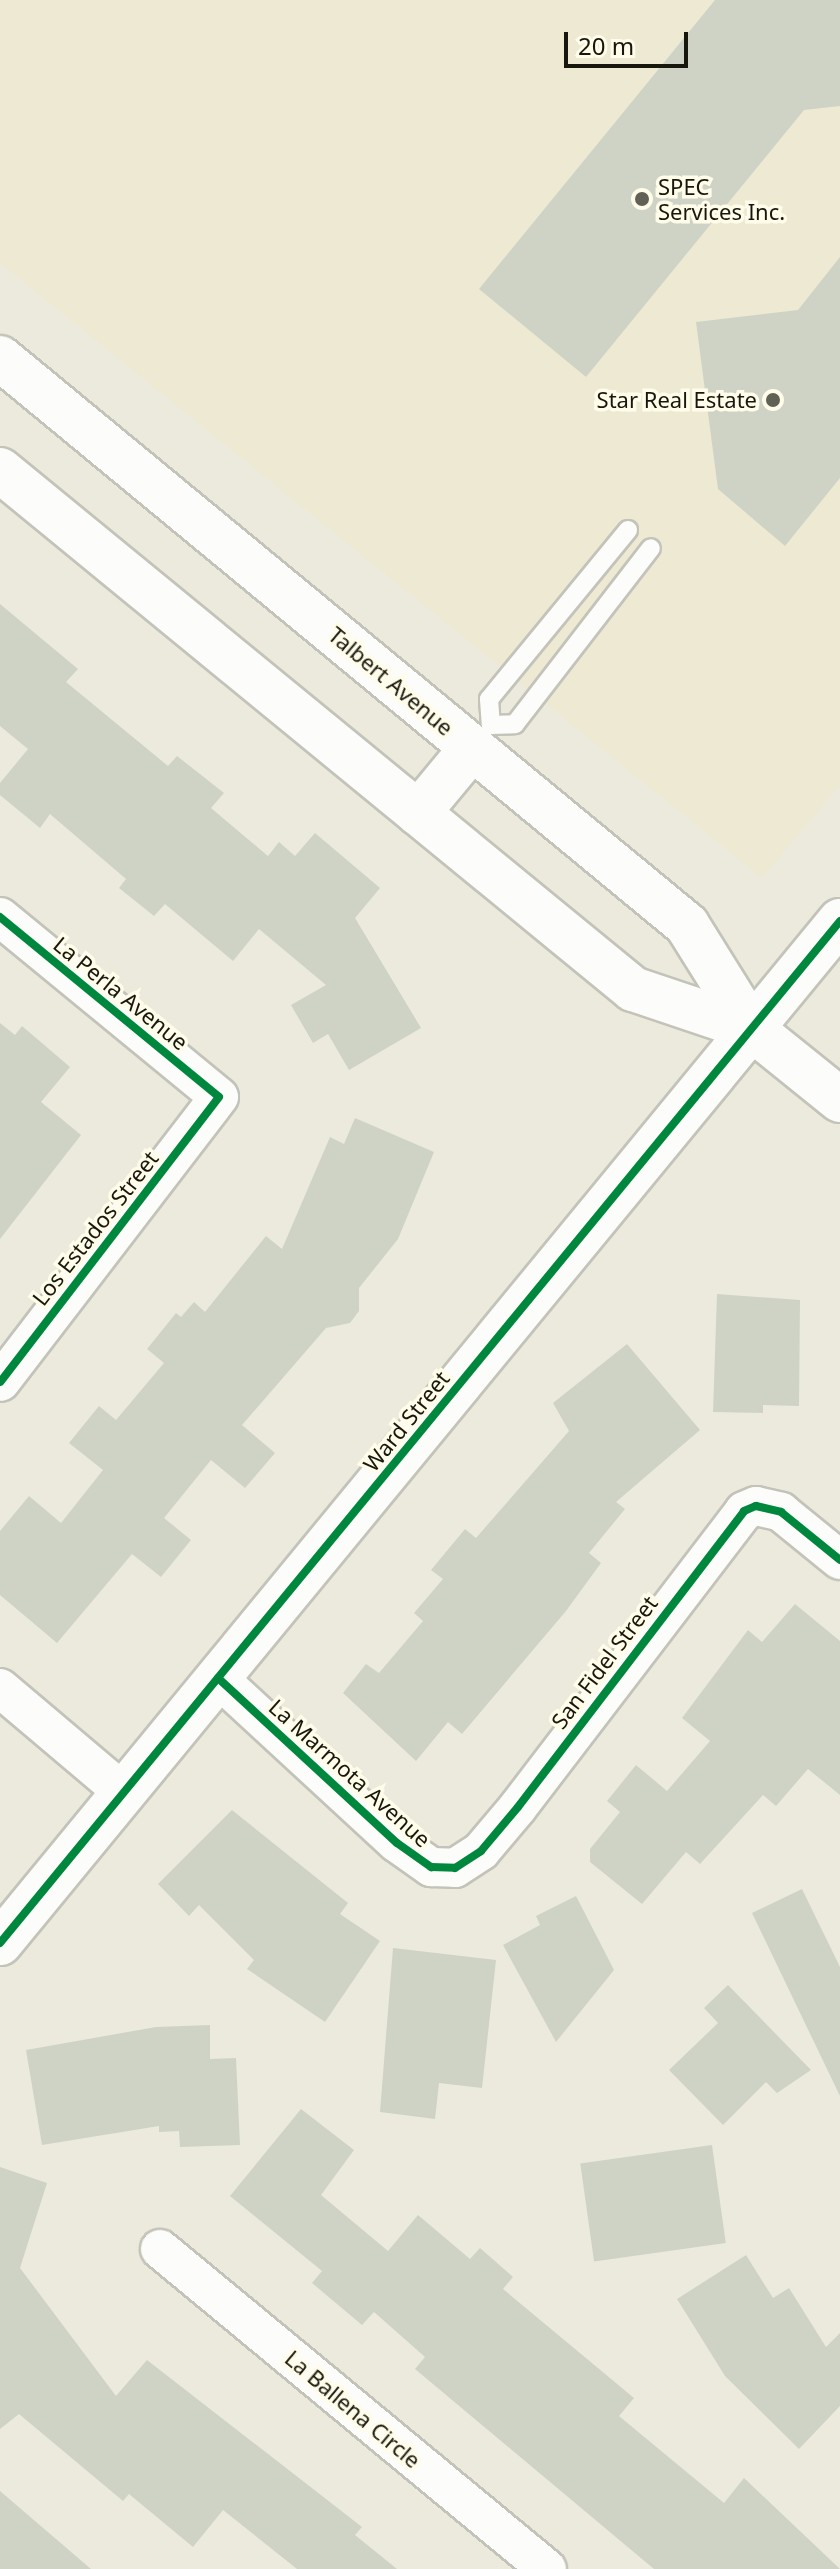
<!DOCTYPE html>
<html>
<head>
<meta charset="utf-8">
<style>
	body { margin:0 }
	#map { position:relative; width:840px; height:2569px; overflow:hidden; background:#eceadd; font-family:"Noto Sans",sans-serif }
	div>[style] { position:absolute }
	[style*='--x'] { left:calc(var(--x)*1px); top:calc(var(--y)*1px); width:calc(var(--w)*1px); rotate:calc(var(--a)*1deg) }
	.built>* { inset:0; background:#ede9d2 }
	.building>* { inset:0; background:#cfd3c5; transform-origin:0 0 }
	.roads { filter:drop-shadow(2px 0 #c4c3b9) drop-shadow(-2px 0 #c4c3b9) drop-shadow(0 2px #c4c3b9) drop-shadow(0 -2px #c4c3b9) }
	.service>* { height:18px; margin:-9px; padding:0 9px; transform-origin:9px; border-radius:9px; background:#fcfcfa }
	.minor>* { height:38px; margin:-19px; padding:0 19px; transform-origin:19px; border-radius:19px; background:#fcfcfa }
	.tertiary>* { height:44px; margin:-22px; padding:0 22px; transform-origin:22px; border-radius:22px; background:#fcfcfa }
	.primary>* { height:44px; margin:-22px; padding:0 22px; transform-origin:22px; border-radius:22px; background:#fcfcfa }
	.cycleway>* { height:8px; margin:-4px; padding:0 4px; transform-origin:4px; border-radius:4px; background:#00873e }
	.dots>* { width:22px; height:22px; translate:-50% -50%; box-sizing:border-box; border:4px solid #fffce9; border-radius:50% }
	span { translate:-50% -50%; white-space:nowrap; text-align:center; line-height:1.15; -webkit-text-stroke:7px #fffce9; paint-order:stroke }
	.poi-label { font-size:22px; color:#18170e }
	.left { translate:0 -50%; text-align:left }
	.right { translate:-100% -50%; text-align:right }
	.street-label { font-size:22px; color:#18170e }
	.scale { position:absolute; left:564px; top:32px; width:124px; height:36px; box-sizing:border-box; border:4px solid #18170e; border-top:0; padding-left:10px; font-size:24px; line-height:28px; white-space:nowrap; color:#18170e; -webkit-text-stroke:6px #fffce9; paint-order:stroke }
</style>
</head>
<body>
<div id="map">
	<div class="built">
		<i style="clip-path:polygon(0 0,840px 0,840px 785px,762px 878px,0 263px)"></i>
	</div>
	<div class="building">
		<i style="clip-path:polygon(715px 0,840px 0,840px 106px,804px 110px,586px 377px,479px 289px)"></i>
		<i style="clip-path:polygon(840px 257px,840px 478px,785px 546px,718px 489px,696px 322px,798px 310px)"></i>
		<i style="clip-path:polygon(0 604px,78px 669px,66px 682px,168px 766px,177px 756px,224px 793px,211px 808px,268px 856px,279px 842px,295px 856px,315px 833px,380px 888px,355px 918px,421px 1028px,349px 1070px,328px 1034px,313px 1043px,291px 1005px,326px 985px,259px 929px,233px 961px,165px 904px,154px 916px,119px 888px,126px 879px,50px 814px,40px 828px,0 795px,0 783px,28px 749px,0 726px)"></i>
		<i style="clip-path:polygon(0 1023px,15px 1035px,22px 1026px,70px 1067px,41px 1102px,81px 1135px,0 1239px)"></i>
		<i style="clip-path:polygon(355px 1118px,434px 1152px,398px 1239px,359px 1288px,359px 1311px,350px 1323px,326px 1328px,242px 1425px,275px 1453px,245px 1488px,211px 1460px,164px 1518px,191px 1540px,161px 1577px,132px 1554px,57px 1643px,0 1595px,0 1531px,29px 1496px,61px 1523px,103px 1470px,69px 1443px,99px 1406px,116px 1420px,164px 1363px,147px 1349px,176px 1313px,181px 1317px,194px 1302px,205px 1312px,266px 1236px,282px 1249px,330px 1137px,344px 1144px)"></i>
		<i style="clip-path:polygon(717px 1294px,800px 1300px,799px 1406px,763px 1405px,763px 1413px,713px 1412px)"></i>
		<i style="clip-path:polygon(627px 1344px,700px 1430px,616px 1502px,625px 1509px,589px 1553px,601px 1563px,566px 1611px,462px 1734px,448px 1722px,416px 1761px,343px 1693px,366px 1664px,379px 1673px,423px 1621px,414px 1613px,443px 1579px,431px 1570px,465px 1529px,476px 1538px,569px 1431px,553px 1403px)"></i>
		<i style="clip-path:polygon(795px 1604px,840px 1641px,840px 1795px,808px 1769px,776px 1806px,763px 1795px,700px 1864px,686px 1852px,642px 1904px,590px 1862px,590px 1849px,620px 1812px,607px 1801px,636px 1765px,667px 1791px,710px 1741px,682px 1718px,748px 1630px,762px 1642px)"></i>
		<i style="clip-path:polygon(232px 1810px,348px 1903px,340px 1914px,380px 1941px,325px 2022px,247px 1969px,254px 1960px,199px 1905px,189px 1916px,158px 1884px)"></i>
		<i style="clip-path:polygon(802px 1889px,840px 1967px,840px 2096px,752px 1913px)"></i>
		<i style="clip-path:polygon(576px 1896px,614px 1970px,556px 2042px,503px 1945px,540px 1925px,536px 1916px)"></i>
		<i style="clip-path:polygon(393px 1948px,496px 1960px,482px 2088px,439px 2083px,435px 2119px,380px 2112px)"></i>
		<i style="clip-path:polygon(728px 1985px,811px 2070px,777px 2093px,766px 2082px,723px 2125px,669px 2070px,718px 2023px,704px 2008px)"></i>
		<i style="clip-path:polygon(210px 2025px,210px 2059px,236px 2058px,240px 2145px,180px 2147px,179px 2131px,159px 2132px,159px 2126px,42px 2145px,26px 2050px,156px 2027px)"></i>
		<i style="clip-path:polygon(301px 2109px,354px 2150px,321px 2195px,388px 2251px,418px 2215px,470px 2259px,480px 2248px,513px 2277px,503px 2289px,634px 2398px,619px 2416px,724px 2503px,744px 2478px,840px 2569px,654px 2569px,415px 2369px,425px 2357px,374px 2312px,362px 2325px,312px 2283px,322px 2271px,230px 2196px)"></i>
		<i style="left:712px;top:2145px;width:99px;height:133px;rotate:82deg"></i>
		<i style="clip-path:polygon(0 2167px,47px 2183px,20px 2268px,116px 2396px,147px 2360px,362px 2527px,355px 2535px,397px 2569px,297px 2569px,223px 2510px,193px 2547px,129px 2494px,123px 2501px,19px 2414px,0 2429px)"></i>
		<i style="clip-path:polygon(746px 2255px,773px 2298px,789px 2288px,826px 2347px,840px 2333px,840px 2406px,799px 2449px,725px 2376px,677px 2299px)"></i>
		<i style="clip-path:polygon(0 2491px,91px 2569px,0 2569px)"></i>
	</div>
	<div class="roads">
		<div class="service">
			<i style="--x:628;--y:530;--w:219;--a:129.4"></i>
			<i style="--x:489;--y:699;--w:26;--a:86"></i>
			<i style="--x:491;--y:725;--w:24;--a:-2"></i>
			<i style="--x:515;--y:724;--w:222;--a:-52.3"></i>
		</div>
		<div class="minor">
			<i style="--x:0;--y:917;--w:283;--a:39.4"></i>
			<i style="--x:219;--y:1097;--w:359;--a:127.5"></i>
			<i style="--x:218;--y:1678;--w:243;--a:42.7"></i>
			<i style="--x:397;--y:1843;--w:42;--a:35.2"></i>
			<i style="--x:431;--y:1867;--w:24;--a:2"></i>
			<i style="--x:455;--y:1868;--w:31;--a:-33"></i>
			<i style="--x:481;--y:1851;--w:57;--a:-49.9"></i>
			<i style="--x:518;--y:1807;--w:372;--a:-52.6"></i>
			<i style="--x:744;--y:1511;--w:13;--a:-23"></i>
			<i style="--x:756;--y:1506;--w:26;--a:13"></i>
			<i style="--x:781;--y:1512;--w:76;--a:39.1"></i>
			<i style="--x:0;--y:1688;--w:161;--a:40.2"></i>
			<i style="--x:160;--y:2249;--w:502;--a:39.59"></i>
		</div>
		<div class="tertiary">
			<i style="--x:0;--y:1943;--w:1323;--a:-50.58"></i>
		</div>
		<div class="primary">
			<i style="--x:0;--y:358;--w:891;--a:39.53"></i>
			<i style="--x:687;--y:925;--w:123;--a:58"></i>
			<i style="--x:752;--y:1029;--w:113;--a:38.9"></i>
			<i style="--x:0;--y:470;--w:819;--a:39.35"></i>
			<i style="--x:633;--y:989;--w:126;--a:18.6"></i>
			<i style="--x:418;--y:813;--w:85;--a:-50.3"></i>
		</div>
	</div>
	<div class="cycleway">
		<i style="--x:0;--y:917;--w:283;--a:39.4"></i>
		<i style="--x:219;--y:1097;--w:359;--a:127.5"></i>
		<i style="--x:218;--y:1678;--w:243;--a:42.7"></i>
		<i style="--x:397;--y:1843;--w:42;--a:35.2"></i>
		<i style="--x:431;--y:1867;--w:24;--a:2"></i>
		<i style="--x:455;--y:1868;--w:31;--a:-33"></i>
		<i style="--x:481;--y:1851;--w:57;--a:-49.9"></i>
		<i style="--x:518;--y:1807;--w:372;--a:-52.6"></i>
		<i style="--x:744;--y:1511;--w:13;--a:-23"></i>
		<i style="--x:756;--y:1506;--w:26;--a:13"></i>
		<i style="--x:781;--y:1512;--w:76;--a:39.1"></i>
		<i style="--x:0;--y:1943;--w:1323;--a:-50.58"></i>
	</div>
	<div class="dots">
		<i style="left:642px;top:199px;background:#626156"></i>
		<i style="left:773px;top:400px;background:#626156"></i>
	</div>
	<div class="poi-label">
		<span class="left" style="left:658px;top:199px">SPEC<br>Services Inc.</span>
		<span class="right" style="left:757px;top:400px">Star Real Estate</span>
	</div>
	<div class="street-label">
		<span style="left:391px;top:681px;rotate:40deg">Talbert Avenue</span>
		<span style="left:121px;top:993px;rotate:39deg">La Perla Avenue</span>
		<span style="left:95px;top:1228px;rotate:-52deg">Los Estados Street</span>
		<span style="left:406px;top:1421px;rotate:-51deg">Ward Street</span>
		<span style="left:604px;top:1662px;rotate:-53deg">San Fidel Street</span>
		<span style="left:350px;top:1773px;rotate:42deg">La Marmota Avenue</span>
		<span style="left:353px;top:2409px;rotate:40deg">La Ballena Circle</span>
	</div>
	<div class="scale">20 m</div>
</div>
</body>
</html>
